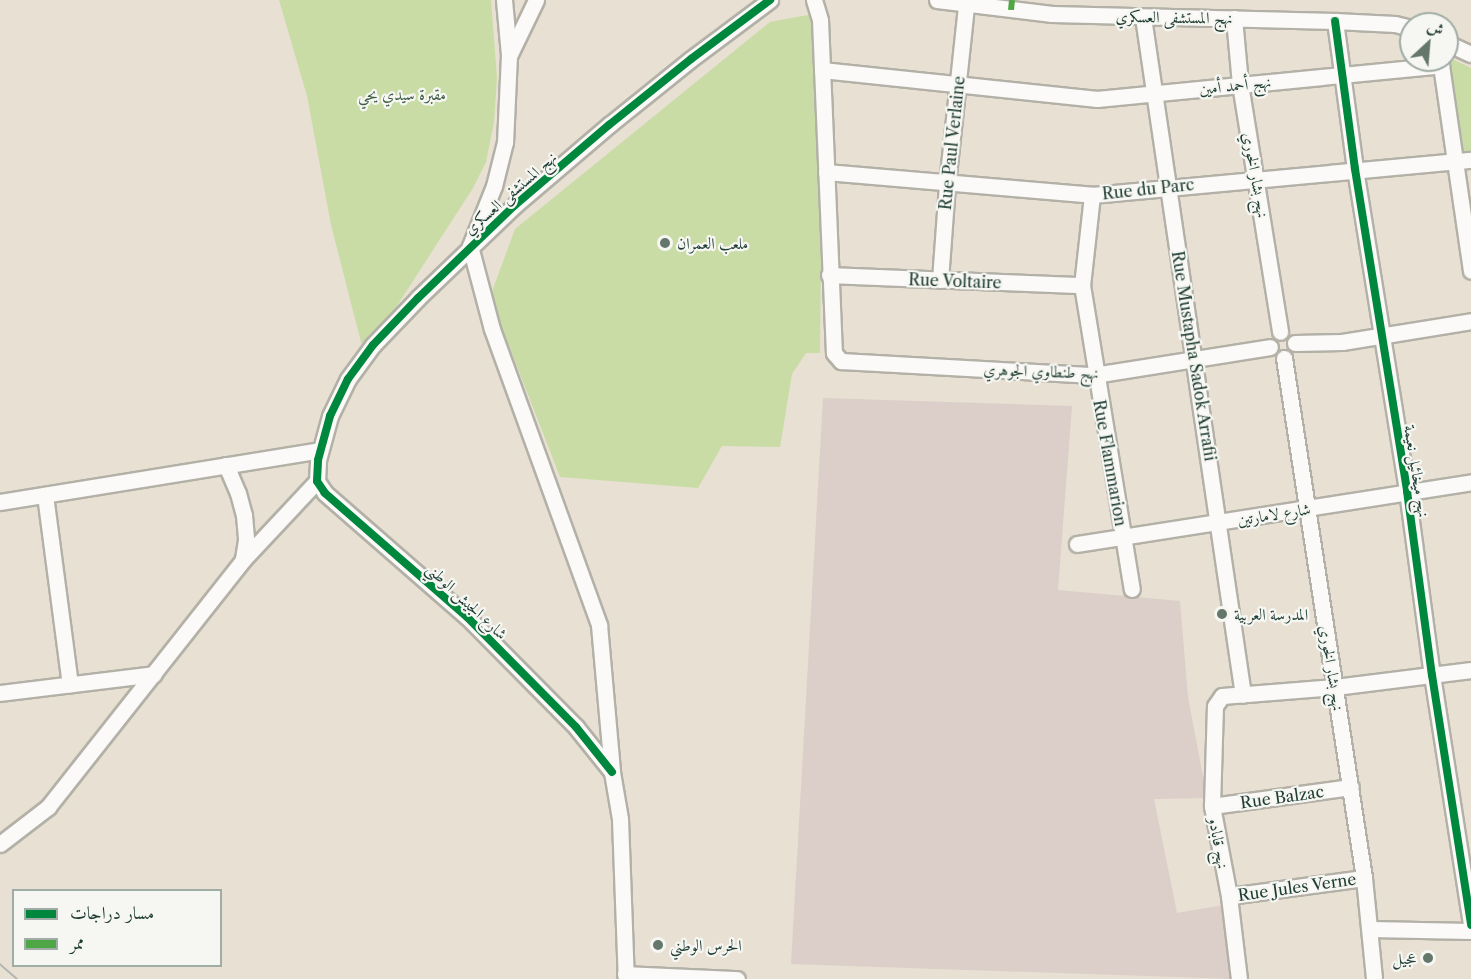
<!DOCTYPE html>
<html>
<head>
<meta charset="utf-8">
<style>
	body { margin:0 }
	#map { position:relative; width:1471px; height:979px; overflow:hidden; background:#e8e0d2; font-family:"Libre Caslon Text",Amiri,serif }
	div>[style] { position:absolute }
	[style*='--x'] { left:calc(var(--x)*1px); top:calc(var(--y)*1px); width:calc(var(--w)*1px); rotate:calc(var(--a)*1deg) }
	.industrial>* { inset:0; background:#dccec8 }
	.green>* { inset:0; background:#c9dca6 }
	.roads { filter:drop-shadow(2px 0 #b3b1a7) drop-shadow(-2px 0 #b3b1a7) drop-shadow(0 2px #b3b1a7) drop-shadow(0 -2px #b3b1a7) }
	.minor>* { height:15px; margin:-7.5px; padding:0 7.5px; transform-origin:7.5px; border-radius:7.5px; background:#fcfaf8 }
	.tram>* { height:1.5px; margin:-0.75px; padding:0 0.75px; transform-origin:0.75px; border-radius:0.75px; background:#b2b5b2 }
	.quiet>* { height:6px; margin-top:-3px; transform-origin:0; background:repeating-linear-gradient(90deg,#4fa644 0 12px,transparent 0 18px) }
	.cycleway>* { height:8px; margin:-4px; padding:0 4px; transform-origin:4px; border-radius:4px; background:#00873e }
	.dots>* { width:16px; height:16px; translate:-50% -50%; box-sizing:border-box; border:3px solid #f6f6f2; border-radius:50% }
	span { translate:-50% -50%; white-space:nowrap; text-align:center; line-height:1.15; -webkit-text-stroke:4.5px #f6f6f2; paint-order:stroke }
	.street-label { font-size:16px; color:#1f3d34 }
	.park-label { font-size:16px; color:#3c5c44 }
	.poi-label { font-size:16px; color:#1f3d34 }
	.left { translate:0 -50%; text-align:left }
	.right { translate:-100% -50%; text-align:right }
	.legend { position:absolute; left:12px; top:889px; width:210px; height:78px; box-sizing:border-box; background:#f6f6f2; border:2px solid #a0aca6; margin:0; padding:8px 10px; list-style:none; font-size:18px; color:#1f3d34 }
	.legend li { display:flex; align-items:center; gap:12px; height:30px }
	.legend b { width:30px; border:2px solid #a0aca6 }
	.north { position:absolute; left:1399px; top:12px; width:60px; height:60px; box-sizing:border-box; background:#f6f6f2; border:2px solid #a0aca6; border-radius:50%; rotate:26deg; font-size:16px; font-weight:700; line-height:24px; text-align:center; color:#1f3d34 }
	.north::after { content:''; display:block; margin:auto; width:21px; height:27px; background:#65766b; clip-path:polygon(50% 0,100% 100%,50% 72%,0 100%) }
</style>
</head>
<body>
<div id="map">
	<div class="industrial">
		<i style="clip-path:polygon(823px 398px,1072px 406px,1058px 590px,1180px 601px,1188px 697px,1207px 798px,1154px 799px,1177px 913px,1224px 905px,1234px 979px,791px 964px)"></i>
	</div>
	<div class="green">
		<i style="clip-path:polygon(279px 0,491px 0,497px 78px,494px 122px,486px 162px,473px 188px,384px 326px,362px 346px,331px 225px,307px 96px)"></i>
		<i style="clip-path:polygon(813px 14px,821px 257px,820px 353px,806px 353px,792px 374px,780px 447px,722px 446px,698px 488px,560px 477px,490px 297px,515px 229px,770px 22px)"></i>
		<i style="clip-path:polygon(1448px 57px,1471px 68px,1471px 154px,1464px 155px)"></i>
	</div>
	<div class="roads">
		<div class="minor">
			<i style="--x:504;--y:0;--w:55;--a:84.8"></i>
			<i style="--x:509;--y:55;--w:87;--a:92.6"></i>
			<i style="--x:505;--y:142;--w:45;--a:104"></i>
			<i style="--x:494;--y:186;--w:65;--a:111.8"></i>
			<i style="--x:470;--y:246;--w:86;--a:75.2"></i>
			<i style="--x:492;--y:329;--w:315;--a:70.1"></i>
			<i style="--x:599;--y:625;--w:148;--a:84.9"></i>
			<i style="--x:612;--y:772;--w:48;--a:80.3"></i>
			<i style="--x:620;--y:819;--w:160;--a:87.9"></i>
			<i style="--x:814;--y:0;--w:21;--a:73"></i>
			<i style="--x:820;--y:20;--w:333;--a:87.6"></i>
			<i style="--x:834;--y:353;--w:11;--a:49"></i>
			<i style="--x:841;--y:361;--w:253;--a:3.2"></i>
			<i style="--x:1094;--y:375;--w:178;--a:-9"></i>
			<i style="--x:937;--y:0;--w:116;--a:6.9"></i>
			<i style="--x:1052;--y:14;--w:283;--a:1.4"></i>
			<i style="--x:1335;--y:21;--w:60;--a:2.9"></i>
			<i style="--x:1395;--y:24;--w:16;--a:14"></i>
			<i style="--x:1143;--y:17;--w:685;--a:81.61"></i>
			<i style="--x:1234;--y:18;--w:66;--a:84.8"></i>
			<i style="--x:1240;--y:84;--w:251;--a:80.8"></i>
			<i style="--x:1335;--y:21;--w:149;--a:82.3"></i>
			<i style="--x:1355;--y:169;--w:326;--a:80.8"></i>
			<i style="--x:1407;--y:491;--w:186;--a:82.3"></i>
			<i style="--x:1432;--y:675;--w:253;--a:81.1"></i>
			<i style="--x:1447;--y:43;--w:26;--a:25"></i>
			<i style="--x:510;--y:54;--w:60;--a:-64.3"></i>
			<i style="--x:822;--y:70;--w:277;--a:6"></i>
			<i style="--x:1097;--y:99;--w:346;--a:-5.6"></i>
			<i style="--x:1441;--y:65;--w:208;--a:81.7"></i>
			<i style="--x:826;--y:172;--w:267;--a:4.9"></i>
			<i style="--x:1092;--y:195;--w:381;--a:-5.3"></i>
			<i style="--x:1092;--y:195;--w:91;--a:96.3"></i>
			<i style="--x:1082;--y:285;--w:308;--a:80.7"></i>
			<i style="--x:829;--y:275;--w:253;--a:2.3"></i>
			<i style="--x:940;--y:280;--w:96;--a:-85.8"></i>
			<i style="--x:947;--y:184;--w:180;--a:-83.9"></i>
			<i style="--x:1295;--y:343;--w:47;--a:-1.2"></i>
			<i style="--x:1342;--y:342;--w:131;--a:-9.2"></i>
			<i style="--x:1284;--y:358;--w:526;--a:81.25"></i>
			<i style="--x:1364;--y:878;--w:101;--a:84.3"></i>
			<i style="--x:226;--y:465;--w:30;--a:67"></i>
			<i style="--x:238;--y:493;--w:23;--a:75"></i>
			<i style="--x:244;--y:515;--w:25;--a:85"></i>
			<i style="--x:246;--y:540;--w:20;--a:99"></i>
			<i style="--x:45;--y:495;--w:191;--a:82.5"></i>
			<i style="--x:0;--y:502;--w:324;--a:-9.2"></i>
			<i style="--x:1077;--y:544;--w:399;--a:-8.9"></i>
			<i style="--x:0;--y:693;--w:155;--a:-7"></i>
			<i style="--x:612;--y:772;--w:58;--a:-128.7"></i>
			<i style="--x:576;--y:727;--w:155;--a:-134.7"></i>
			<i style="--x:467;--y:617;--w:189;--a:-138.9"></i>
			<i style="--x:325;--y:493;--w:14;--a:-124"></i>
			<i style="--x:317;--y:481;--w:21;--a:-87"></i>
			<i style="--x:318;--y:460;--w:46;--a:-74.7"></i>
			<i style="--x:330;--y:416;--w:41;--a:-64.1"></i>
			<i style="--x:348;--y:379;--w:42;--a:-53.7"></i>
			<i style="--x:373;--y:345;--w:65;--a:-46.2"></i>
			<i style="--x:418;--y:298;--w:133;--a:-43.8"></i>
			<i style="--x:514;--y:206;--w:125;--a:-40.5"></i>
			<i style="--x:609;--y:125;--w:105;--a:-38.8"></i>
			<i style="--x:691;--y:59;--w:99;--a:-36.8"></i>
			<i style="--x:1212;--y:806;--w:140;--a:-7.8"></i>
			<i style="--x:0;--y:844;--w:61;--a:-37.6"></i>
			<i style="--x:48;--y:807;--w:315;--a:-51.7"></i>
			<i style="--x:243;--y:560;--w:108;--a:-46.9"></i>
			<i style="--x:1229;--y:896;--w:136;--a:-7.6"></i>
			<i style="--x:1370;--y:929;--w:101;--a:1.1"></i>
			<i style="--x:625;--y:974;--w:112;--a:2.6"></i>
			<i style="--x:1239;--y:979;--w:84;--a:-96.9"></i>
			<i style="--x:1229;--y:896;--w:92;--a:-100.7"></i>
			<i style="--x:1212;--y:806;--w:100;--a:-88.3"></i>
			<i style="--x:1215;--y:706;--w:12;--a:-55"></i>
			<i style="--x:1222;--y:696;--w:113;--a:-4.6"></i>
			<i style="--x:1335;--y:687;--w:137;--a:-7.1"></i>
		</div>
	</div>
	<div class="tram">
		<i style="--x:0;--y:964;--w:23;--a:41"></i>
	</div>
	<div class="quiet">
		<i style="--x:1011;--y:10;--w:10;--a:-84"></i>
	</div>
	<div class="cycleway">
		<i style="--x:1335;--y:21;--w:149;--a:82.3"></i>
		<i style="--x:1355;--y:169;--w:326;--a:80.8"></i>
		<i style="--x:1407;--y:491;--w:186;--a:82.3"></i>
		<i style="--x:1432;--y:675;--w:253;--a:81.1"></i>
		<i style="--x:612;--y:772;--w:58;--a:-128.7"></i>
		<i style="--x:576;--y:727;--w:155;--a:-134.7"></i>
		<i style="--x:467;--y:617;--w:189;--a:-138.9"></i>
		<i style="--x:325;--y:493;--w:14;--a:-124"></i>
		<i style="--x:317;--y:481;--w:21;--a:-87"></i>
		<i style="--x:318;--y:460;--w:46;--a:-74.7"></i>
		<i style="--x:330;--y:416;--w:41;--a:-64.1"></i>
		<i style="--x:348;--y:379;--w:42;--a:-53.7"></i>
		<i style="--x:373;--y:345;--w:65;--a:-46.2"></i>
		<i style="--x:418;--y:298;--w:133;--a:-43.8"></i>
		<i style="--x:514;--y:206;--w:125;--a:-40.5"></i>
		<i style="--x:609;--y:125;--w:105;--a:-38.8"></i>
		<i style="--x:691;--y:59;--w:99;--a:-36.8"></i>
	</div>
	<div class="dots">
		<i style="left:665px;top:243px;background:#65766b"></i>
		<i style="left:1222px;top:614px;background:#65766b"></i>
		<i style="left:658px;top:945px;background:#65766b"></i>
		<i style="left:1428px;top:958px;background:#65766b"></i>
	</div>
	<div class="street-label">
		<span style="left:1174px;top:17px;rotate:1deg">نهج المستشفى العسكري</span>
		<span style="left:1235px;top:85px;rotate:-6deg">نهج أحمد أمين</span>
		<span style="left:952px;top:143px;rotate:-84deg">Rue Paul Verlaine</span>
		<span style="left:1256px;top:175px;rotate:80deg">نهج بشار الخوري</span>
		<span style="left:1148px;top:189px;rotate:-6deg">Rue du Parc</span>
		<span style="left:510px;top:193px;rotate:-41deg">نهج المستشفى العسكري</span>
		<span style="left:955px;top:281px;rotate:2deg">Rue Voltaire</span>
		<span style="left:1194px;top:356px;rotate:81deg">Rue Mustapha Sadok Arrafii</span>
		<span style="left:1041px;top:371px;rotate:2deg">نهج طنطاوي الجوهري</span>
		<span style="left:1110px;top:463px;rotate:80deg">Rue Flammarion</span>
		<span style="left:1417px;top:471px;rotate:81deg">نهج ميخائيل نعيمة</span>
		<span style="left:1274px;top:514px;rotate:-9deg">شارع لامارتين</span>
		<span style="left:467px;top:601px;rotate:43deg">شارع الجيش الوطني</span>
		<span style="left:1332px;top:668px;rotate:81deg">نهج بشار الخوري</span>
		<span style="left:1282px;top:797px;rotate:-8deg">Rue Balzac</span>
		<span style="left:1219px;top:843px;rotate:80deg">نهج قابادو</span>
		<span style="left:1297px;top:887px;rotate:-8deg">Rue Jules Verne</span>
	</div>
	<div class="park-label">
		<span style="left:402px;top:94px">مقبرة سيدي يحي</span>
	</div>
	<div class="poi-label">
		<span class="left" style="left:677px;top:243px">ملعب العمران</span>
		<span class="left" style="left:1234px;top:614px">المدرسة العربية</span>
		<span class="left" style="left:670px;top:945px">الحرس الوطني</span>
		<span class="right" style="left:1416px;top:958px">عجيل</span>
	</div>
	<ul class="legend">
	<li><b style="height:8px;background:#00873e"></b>مسار دراجات</li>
	<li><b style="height:8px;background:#4fa644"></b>ممر</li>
	</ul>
	<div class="north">ش</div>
</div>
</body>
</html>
